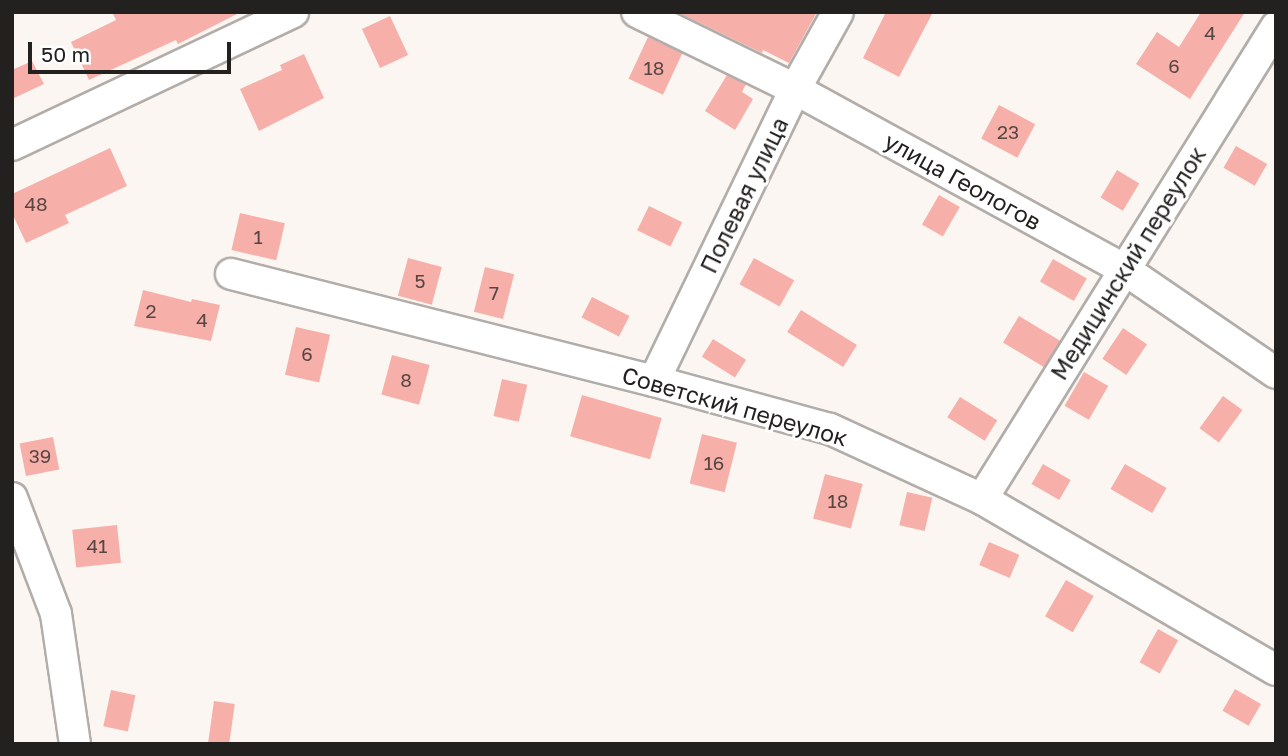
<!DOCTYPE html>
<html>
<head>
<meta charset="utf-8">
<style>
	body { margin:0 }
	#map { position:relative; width:1288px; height:756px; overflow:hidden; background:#fbf6f1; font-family:"Golos Text",sans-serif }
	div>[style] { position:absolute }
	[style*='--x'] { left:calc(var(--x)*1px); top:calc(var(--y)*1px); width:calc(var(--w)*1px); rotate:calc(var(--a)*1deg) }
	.building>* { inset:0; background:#f6b0a9; transform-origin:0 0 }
	.roads { filter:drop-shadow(2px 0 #b2ada9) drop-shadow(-2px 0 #b2ada9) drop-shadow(0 2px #b2ada9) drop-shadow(0 -2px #b2ada9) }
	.minor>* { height:30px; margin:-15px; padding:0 15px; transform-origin:15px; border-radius:15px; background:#fff }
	span { translate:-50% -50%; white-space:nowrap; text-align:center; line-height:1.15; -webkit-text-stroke:6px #fff; paint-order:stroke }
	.number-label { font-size:19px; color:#574542 }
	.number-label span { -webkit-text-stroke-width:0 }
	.street-label { font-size:23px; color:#22211f }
	.frame { position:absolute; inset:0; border:14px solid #22211f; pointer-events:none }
	.scale { position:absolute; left:28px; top:42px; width:203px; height:32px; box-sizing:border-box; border:4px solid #22211f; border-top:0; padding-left:9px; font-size:21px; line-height:24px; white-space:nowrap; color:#22211f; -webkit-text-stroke:5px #fff; paint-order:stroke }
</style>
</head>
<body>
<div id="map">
	<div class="building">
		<i style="clip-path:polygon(112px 12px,241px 12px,178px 44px,176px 40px,89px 80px,71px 42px,116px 20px)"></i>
		<i style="clip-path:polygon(677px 12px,817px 12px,789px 63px,763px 50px,762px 53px)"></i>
		<i style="clip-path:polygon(886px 12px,933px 12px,899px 77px,863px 58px)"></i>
		<i style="clip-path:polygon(1201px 12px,1245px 12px,1190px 99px,1136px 64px,1157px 32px,1179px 47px)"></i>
		<i style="left:390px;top:16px;width:43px;height:31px;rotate:65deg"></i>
		<i style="left:648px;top:37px;width:38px;height:46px;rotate:25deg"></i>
		<i style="clip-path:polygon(304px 54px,324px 98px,259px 131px,240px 89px,282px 70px,280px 65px)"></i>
		<i style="clip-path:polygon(32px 61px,44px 84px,12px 99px,12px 70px)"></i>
		<i style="clip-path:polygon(727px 75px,746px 84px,742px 92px,753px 99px,735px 130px,705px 111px)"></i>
		<i style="left:999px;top:105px;width:41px;height:38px;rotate:28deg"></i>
		<i style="left:1236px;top:146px;width:36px;height:25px;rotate:30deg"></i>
		<i style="clip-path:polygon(110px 148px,127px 186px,65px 215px,69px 223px,26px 243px,12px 213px,12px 194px)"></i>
		<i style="left:1117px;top:170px;width:26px;height:32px;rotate:31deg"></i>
		<i style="left:939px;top:195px;width:24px;height:34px;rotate:30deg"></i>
		<i style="left:649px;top:206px;width:37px;height:27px;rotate:26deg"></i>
		<i style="left:240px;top:213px;width:46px;height:38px;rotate:13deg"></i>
		<i style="left:408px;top:258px;width:35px;height:39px;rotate:15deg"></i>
		<i style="left:754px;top:258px;width:46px;height:30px;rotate:29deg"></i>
		<i style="left:1053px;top:259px;width:39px;height:26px;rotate:30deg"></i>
		<i style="left:485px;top:267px;width:30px;height:46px;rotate:14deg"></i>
		<i style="clip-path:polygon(143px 290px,191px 302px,192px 299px,220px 305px,211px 341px,134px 326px)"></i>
		<i style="left:592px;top:297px;width:42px;height:23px;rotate:27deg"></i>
		<i style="left:801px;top:310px;width:66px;height:26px;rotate:32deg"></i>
		<i style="left:1019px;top:316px;width:48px;height:31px;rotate:31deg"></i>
		<i style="left:296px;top:327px;width:35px;height:49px;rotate:13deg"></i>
		<i style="left:1123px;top:328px;width:29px;height:37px;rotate:34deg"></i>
		<i style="left:713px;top:339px;width:39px;height:21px;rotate:32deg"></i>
		<i style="left:392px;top:355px;width:39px;height:41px;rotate:15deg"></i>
		<i style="left:1084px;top:372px;width:28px;height:39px;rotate:30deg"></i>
		<i style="left:502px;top:379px;width:26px;height:38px;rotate:13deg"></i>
		<i style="left:582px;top:395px;width:83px;height:43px;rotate:16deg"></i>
		<i style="left:1223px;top:396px;width:24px;height:40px;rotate:36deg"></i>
		<i style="left:960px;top:397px;width:44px;height:24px;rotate:32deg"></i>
		<i style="left:702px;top:434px;width:36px;height:51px;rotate:14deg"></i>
		<i style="left:53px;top:437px;width:33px;height:34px;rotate:79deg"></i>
		<i style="left:1043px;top:464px;width:32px;height:23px;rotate:30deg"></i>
		<i style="left:1125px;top:464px;width:48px;height:29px;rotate:30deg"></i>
		<i style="left:825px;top:474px;width:39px;height:46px;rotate:15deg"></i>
		<i style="left:907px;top:492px;width:26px;height:34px;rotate:13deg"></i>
		<i style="left:117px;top:525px;width:38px;height:45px;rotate:84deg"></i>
		<i style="left:989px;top:542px;width:33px;height:25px;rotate:23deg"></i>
		<i style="left:1066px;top:580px;width:32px;height:42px;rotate:30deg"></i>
		<i style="left:1158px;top:629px;width:23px;height:38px;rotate:29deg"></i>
		<i style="left:1235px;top:689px;width:30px;height:25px;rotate:30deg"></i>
		<i style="left:111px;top:690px;width:25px;height:37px;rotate:12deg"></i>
		<i style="left:214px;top:701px;width:21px;height:44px;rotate:8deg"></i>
	</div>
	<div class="roads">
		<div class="minor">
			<i style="--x:637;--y:12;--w:176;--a:26"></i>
			<i style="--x:795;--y:89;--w:375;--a:28.7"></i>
			<i style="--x:1124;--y:269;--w:184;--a:34.4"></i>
			<i style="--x:12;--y:145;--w:311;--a:-25.3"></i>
			<i style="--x:231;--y:274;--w:436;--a:14.2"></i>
			<i style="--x:654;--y:381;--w:182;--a:15.3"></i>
			<i style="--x:830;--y:429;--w:167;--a:24.7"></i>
			<i style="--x:982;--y:499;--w:340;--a:30.2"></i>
			<i style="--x:654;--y:381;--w:324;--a:-64.2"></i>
			<i style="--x:795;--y:89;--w:88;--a:-60.8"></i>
			<i style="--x:12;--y:498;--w:124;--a:69.2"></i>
			<i style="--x:56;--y:614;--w:131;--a:81.7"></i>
			<i style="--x:982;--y:499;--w:556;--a:-58.08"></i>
		</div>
	</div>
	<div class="number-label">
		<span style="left:1210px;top:33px">4</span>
		<span style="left:1174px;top:66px">6</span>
		<span style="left:654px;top:68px">18</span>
		<span style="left:1008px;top:132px">23</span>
		<span style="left:36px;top:204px">48</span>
		<span style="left:258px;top:237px">1</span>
		<span style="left:420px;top:281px">5</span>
		<span style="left:494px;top:293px">7</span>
		<span style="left:151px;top:311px">2</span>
		<span style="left:202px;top:320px">4</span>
		<span style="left:307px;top:354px">6</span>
		<span style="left:406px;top:380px">8</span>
		<span style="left:40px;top:456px">39</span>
		<span style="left:714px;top:463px">16</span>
		<span style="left:838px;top:501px">18</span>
		<span style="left:97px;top:546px">41</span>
	</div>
	<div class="street-label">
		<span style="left:963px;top:181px;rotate:29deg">улица Геологов</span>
		<span style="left:744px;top:195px;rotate:-64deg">Полевая улица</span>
		<span style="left:1128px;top:263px;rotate:-58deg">Медицинский переулок</span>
		<span style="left:735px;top:406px;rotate:16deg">Советский переулок</span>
	</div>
	<div class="frame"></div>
	<div class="scale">50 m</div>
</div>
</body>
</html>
